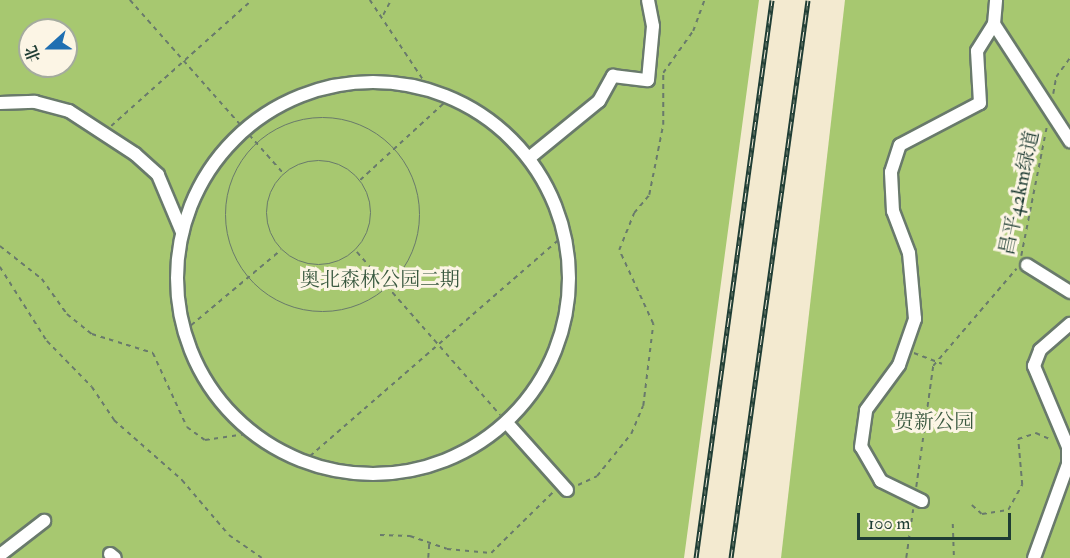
<!DOCTYPE html>
<html>
<head>
<meta charset="utf-8">
<style>
	body { margin:0 }
	#map { position:relative; width:1070px; height:558px; overflow:hidden; background:#f3ead0; font-family:"IM FELL Double Pica","Noto Serif SC",serif }
	div>[style] { position:absolute }
	[style*='--x'] { left:calc(var(--x)*1px); top:calc(var(--y)*1px); width:calc(var(--w)*1px); rotate:calc(var(--a)*1deg) }
	.green>* { inset:0; background:#a7c870 }
	.path>* { height:1.5px; margin-top:-0.75px; transform-origin:0; background:repeating-linear-gradient(90deg,#697a6b 0 4.5px,transparent 0 9px) }
	.path>.ring { margin:-0.75px; padding:0; box-sizing:content-box; background:none; border:1.5px solid #697a6b; border-radius:50% }
	.roads { filter:drop-shadow(2px 0 #697a6b) drop-shadow(-2px 0 #697a6b) drop-shadow(0 2px #697a6b) drop-shadow(0 -2px #697a6b) }
	.minor>* { height:12px; margin:-6px; padding:0 6px; transform-origin:6px; border-radius:6px; background:#fff }
	.minor>.ring { margin:-6px; padding:0; box-sizing:content-box; background:none; border:12px solid #fff; border-radius:50% }
	.rail>* { height:5px; margin-top:-2.5px; transform-origin:0; background:repeating-linear-gradient(90deg,#fcf5e5 0 9px,#1f3d34 0 18px); box-sizing:border-box; border-block:2px solid #1f3d34 }
	span { translate:-50% -50%; white-space:nowrap; text-align:center; line-height:1.15; -webkit-text-stroke:6px #fcf5e5; paint-order:stroke }
	.street-label { font-size:20px; color:#1f3d34 }
	.park-label { font-size:20px; color:#3a5940 }
	.north { position:absolute; left:18px; top:18px; width:60px; height:60px; box-sizing:border-box; background:#fcf5e5; border:2px solid #a4ab9e; border-radius:50%; rotate:249deg; font-size:16px; font-weight:700; line-height:24px; text-align:center; color:#1f3d34 }
	.north::after { content:''; display:block; margin:auto; width:21px; height:27px; background:#1f6fb2; clip-path:polygon(50% 0,100% 100%,50% 72%,0 100%) }
	.scale { position:absolute; left:857px; top:513px; width:154px; height:27px; box-sizing:border-box; border:3px solid #1f3d34; border-top:0; padding-left:8px; font-size:18px; line-height:21px; white-space:nowrap; color:#1f3d34; -webkit-text-stroke:4px #fcf5e5; paint-order:stroke }
</style>
</head>
<body>
<div id="map">
	<div class="green">
		<i style="clip-path:polygon(evenodd,0 0,759px 0,684px 558px,0 558px,0 0,30px 30px,66px 30px,66px 66px,30px 66px,30px 30px)"></i>
		<i style="clip-path:polygon(845px 0,1070px 0,1070px 558px,781px 558px)"></i>
	</div>
	<div class="path">
		<i style="--x:130;--y:0;--w:232;--a:48.5"></i>
		<i style="--x:370;--y:0;--w:108;--a:56.3"></i>
		<i style="--x:383;--y:15;--w:17;--a:-62"></i>
		<i style="--x:1053;--y:94;--w:17;--a:-80"></i>
		<i style="--x:1056;--y:77;--w:24;--a:-54"></i>
		<i class="ring" style="left:226px;top:118px;width:192.5px;height:192.5px"></i>
		<i style="--x:111;--y:126;--w:189;--a:-41.8"></i>
		<i class="ring" style="left:267px;top:161px;width:102.5px;height:102.5px"></i>
		<i style="--x:360;--y:180;--w:130;--a:-42.5"></i>
		<i style="--x:0;--y:246;--w:53;--a:38.2"></i>
		<i style="--x:42;--y:279;--w:43;--a:54.5"></i>
		<i style="--x:67;--y:314;--w:32;--a:39"></i>
		<i style="--x:92;--y:334;--w:64;--a:17.3"></i>
		<i style="--x:153;--y:353;--w:81;--a:65.3"></i>
		<i style="--x:187;--y:427;--w:22;--a:36"></i>
		<i style="--x:205;--y:440;--w:48;--a:-8.5"></i>
		<i style="--x:357;--y:252;--w:217;--a:48.7"></i>
		<i style="--x:1021;--y:256;--w:134;--a:-78.8"></i>
		<i style="--x:0;--y:267;--w:88;--a:57.6"></i>
		<i style="--x:47;--y:341;--w:64;--a:45.6"></i>
		<i style="--x:92;--y:387;--w:40;--a:56"></i>
		<i style="--x:114;--y:420;--w:91;--a:41.4"></i>
		<i style="--x:182;--y:480;--w:72;--a:49.5"></i>
		<i style="--x:229;--y:535;--w:40;--a:34.9"></i>
		<i style="--x:184;--y:331;--w:126;--a:-39.9"></i>
		<i style="--x:914;--y:353;--w:30;--a:21"></i>
		<i style="--x:303;--y:462;--w:347;--a:-41"></i>
		<i style="--x:578;--y:485;--w:21;--a:-25"></i>
		<i style="--x:597;--y:476;--w:54;--a:-51"></i>
		<i style="--x:631;--y:434;--w:30;--a:-67"></i>
		<i style="--x:643;--y:406;--w:83;--a:-83"></i>
		<i style="--x:653;--y:324;--w:81;--a:-114.7"></i>
		<i style="--x:619;--y:250;--w:40;--a:-68"></i>
		<i style="--x:634;--y:213;--w:23;--a:-50"></i>
		<i style="--x:649;--y:195;--w:71;--a:-78.7"></i>
		<i style="--x:663;--y:125;--w:52;--a:-90"></i>
		<i style="--x:663;--y:73;--w:52;--a:-54.5"></i>
		<i style="--x:693;--y:31;--w:33;--a:-70"></i>
		<i style="--x:916;--y:487;--w:122;--a:-82"></i>
		<i style="--x:933;--y:366;--w:128;--a:-49.4"></i>
		<i style="--x:972;--y:505;--w:13;--a:42"></i>
		<i style="--x:982;--y:514;--w:26;--a:-9"></i>
		<i style="--x:1008;--y:510;--w:29;--a:-61"></i>
		<i style="--x:1022;--y:485;--w:46;--a:-95"></i>
		<i style="--x:1018;--y:439;--w:19;--a:-18"></i>
		<i style="--x:1036;--y:433;--w:17;--a:24"></i>
		<i style="--x:953;--y:524;--w:34;--a:88"></i>
		<i style="--x:380;--y:535;--w:30;--a:2"></i>
		<i style="--x:410;--y:536;--w:39;--a:19"></i>
		<i style="--x:447;--y:549;--w:44;--a:5.2"></i>
		<i style="--x:491;--y:553;--w:87;--a:-44.5"></i>
		<i style="--x:428;--y:558;--w:14;--a:-86"></i>
		<i style="--x:906;--y:558;--w:49;--a:-81.9"></i>
	</div>
	<div class="roads">
		<div class="minor">
			<i style="--x:994;--y:24;--w:140;--a:57"></i>
			<i class="ring" style="left:177px;top:82px;width:380px;height:380px"></i>
			<i style="--x:0;--y:103;--w:35;--a:-2"></i>
			<i style="--x:35;--y:102;--w:35;--a:15"></i>
			<i style="--x:69;--y:111;--w:79;--a:33.1"></i>
			<i style="--x:135;--y:154;--w:31;--a:42"></i>
			<i style="--x:158;--y:175;--w:62;--a:67.2"></i>
			<i style="--x:529;--y:158;--w:90;--a:-39.2"></i>
			<i style="--x:599;--y:101;--w:29;--a:-61"></i>
			<i style="--x:613;--y:76;--w:35;--a:7"></i>
			<i style="--x:648;--y:80;--w:54;--a:-84.7"></i>
			<i style="--x:653;--y:26;--w:26;--a:-101"></i>
			<i style="--x:1027;--y:265;--w:51;--a:32.1"></i>
			<i style="--x:507;--y:423;--w:90;--a:48.2"></i>
			<i style="--x:922;--y:501;--w:46;--a:-154"></i>
			<i style="--x:881;--y:481;--w:39;--a:-120"></i>
			<i style="--x:861;--y:447;--w:37;--a:-82"></i>
			<i style="--x:866;--y:410;--w:56;--a:-53.7"></i>
			<i style="--x:899;--y:365;--w:49;--a:-70.8"></i>
			<i style="--x:915;--y:319;--w:66;--a:-95.2"></i>
			<i style="--x:909;--y:253;--w:45;--a:-110.9"></i>
			<i style="--x:893;--y:211;--w:39;--a:-93"></i>
			<i style="--x:891;--y:172;--w:28;--a:-72"></i>
			<i style="--x:900;--y:145;--w:90;--a:-27.7"></i>
			<i style="--x:980;--y:103;--w:52;--a:-93.3"></i>
			<i style="--x:977;--y:51;--w:32;--a:-58"></i>
			<i style="--x:994;--y:24;--w:24;--a:-85"></i>
			<i style="--x:110;--y:554;--w:6;--a:39"></i>
			<i style="--x:0;--y:555;--w:56;--a:-37.7"></i>
			<i style="--x:1034;--y:558;--w:100;--a:-70.1"></i>
			<i style="--x:1068;--y:464;--w:17;--a:-90"></i>
			<i style="--x:1068;--y:447;--w:88;--a:-112.8"></i>
			<i style="--x:1034;--y:366;--w:17;--a:-69"></i>
			<i style="--x:1040;--y:350;--w:40;--a:-41"></i>
		</div>
	</div>
	<div class="rail">
		<i style="--x:696;--y:558;--w:563;--a:-82.24"></i>
		<i style="--x:731;--y:558;--w:563;--a:-82.14"></i>
	</div>
	<div class="street-label">
		<span style="left:1019px;top:193px;rotate:-78deg">昌平42km绿道</span>
	</div>
	<div class="park-label">
		<span style="left:380px;top:279px">奥北森林公园二期</span>
		<span style="left:934px;top:421px">贺新公园</span>
	</div>
	<div class="north">北</div>
	<div class="scale">100 m</div>
</div>
</body>
</html>
